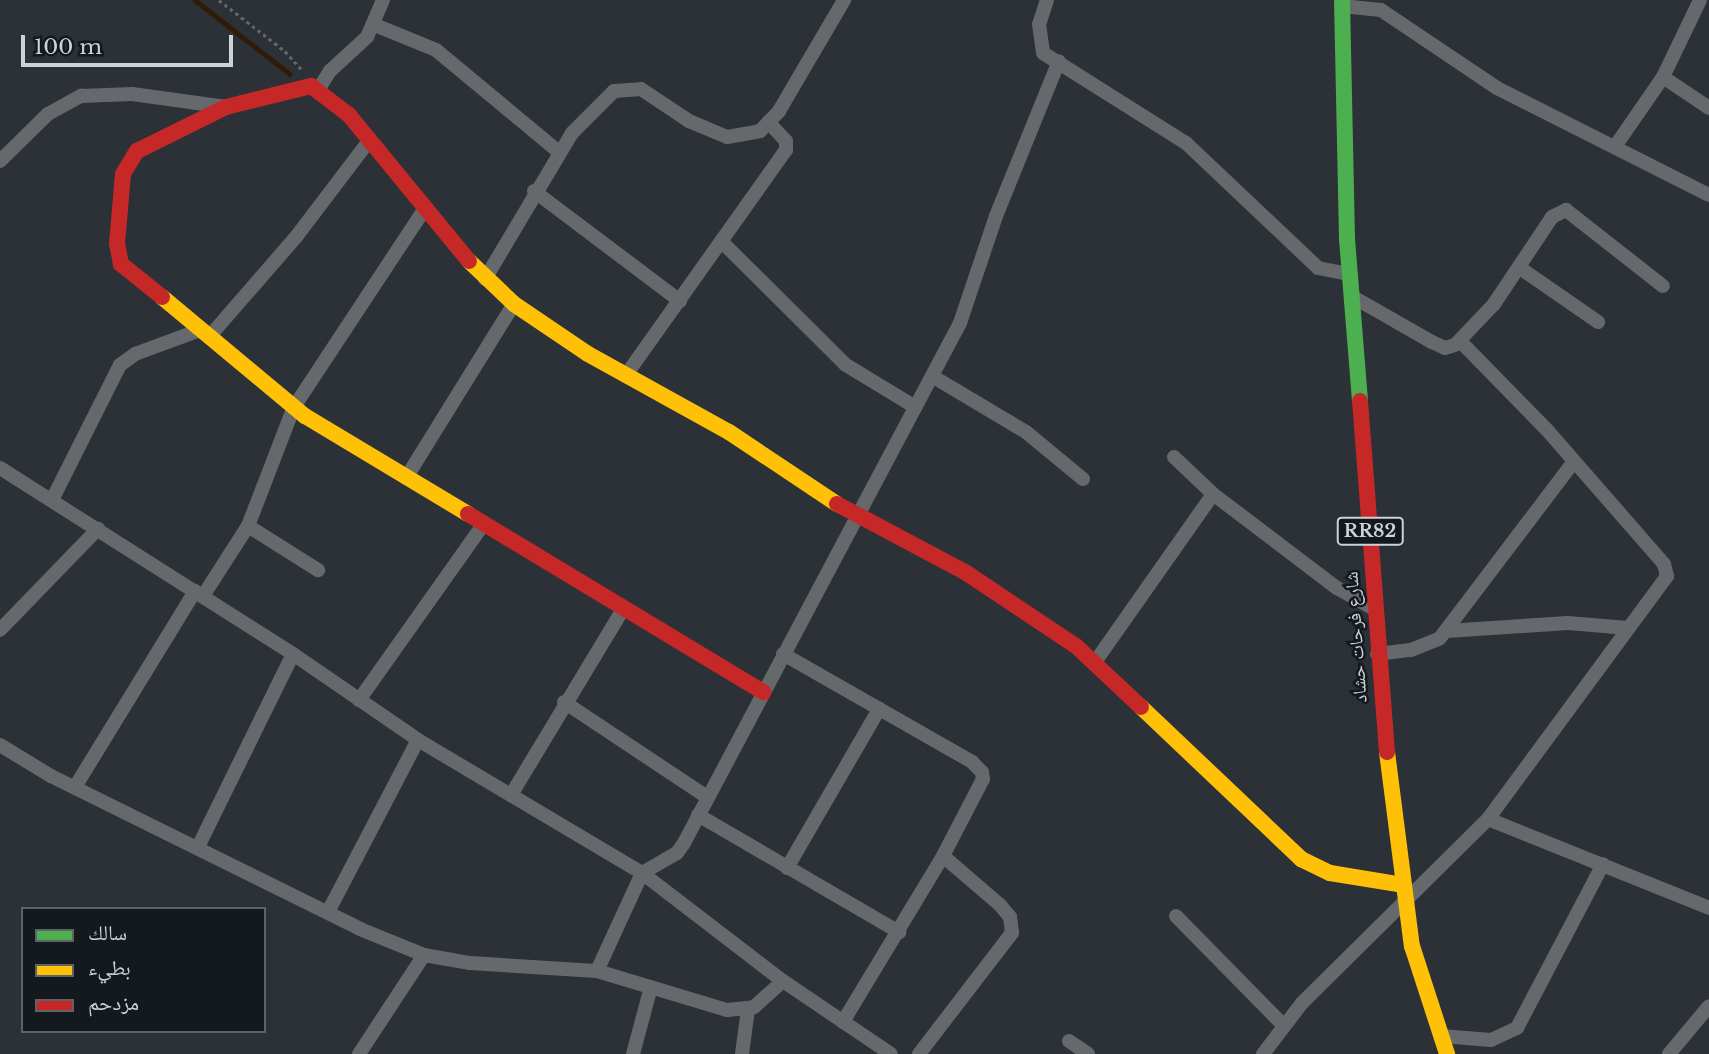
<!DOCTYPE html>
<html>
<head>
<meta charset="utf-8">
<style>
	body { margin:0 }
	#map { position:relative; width:1709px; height:1054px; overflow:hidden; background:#2b3136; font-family:"Libre Baskerville","Noto Naskh Arabic",serif }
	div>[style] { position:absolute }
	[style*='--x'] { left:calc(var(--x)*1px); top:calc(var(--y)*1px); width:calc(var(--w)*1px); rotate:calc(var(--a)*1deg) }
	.stream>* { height:4.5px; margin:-2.25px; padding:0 2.25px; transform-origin:2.25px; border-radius:2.25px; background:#301b07 }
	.path>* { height:2.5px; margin-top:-1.25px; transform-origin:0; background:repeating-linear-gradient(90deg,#636769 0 3.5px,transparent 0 7px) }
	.street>* { height:14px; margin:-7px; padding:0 7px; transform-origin:7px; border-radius:7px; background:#66696c }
	.fast>* { height:16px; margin:-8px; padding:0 8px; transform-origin:8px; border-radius:8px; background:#4caf50 }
	.slow>* { height:16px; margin:-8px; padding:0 8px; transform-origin:8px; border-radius:8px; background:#ffc107 }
	.jam>* { height:16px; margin:-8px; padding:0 8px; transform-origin:8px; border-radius:8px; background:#c62828 }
	span { translate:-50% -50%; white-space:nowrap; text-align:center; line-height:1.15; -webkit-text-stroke:5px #14191d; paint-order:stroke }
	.shield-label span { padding:2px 5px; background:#14191d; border:2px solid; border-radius:5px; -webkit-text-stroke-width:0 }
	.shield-label { font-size:18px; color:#ccd3d8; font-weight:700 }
	.street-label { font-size:19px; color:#ccd3d8 }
	.legend { position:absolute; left:21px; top:907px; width:245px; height:126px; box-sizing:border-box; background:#14191d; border:2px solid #5e6368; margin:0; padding:9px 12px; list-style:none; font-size:21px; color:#ccd3d8 }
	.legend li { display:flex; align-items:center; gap:14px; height:35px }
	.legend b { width:35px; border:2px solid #5e6368 }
	.scale { position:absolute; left:21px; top:35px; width:212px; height:32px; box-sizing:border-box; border:4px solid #ccd3d8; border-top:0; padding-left:9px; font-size:21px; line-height:24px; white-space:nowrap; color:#ccd3d8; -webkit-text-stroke:5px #14191d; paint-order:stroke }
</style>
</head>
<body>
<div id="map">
	<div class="stream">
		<i style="--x:195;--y:0;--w:120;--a:37.9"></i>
	</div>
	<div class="path">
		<i style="--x:219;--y:0;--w:83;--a:37.7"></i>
		<i style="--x:285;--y:51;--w:25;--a:48"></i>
	</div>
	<div class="street">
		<i style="--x:1047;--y:0;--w:25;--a:108"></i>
		<i style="--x:1039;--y:24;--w:29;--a:82"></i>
		<i style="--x:1043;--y:53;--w:169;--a:32.2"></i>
		<i style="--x:1186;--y:143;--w:182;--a:43.4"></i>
		<i style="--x:1318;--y:268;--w:33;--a:11"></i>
		<i style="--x:1342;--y:6;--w:39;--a:6"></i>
		<i style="--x:1381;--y:10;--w:140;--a:33.9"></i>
		<i style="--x:1497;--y:88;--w:237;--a:26.8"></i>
		<i style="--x:375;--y:25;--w:66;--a:22.3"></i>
		<i style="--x:436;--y:50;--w:160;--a:39.7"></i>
		<i style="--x:1663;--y:77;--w:55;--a:34"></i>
		<i style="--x:318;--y:90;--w:22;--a:-58"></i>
		<i style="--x:330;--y:71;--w:50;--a:-42.6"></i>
		<i style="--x:367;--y:37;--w:40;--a:-66.6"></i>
		<i style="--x:1616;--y:145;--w:83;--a:-55.3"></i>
		<i style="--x:1663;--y:77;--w:85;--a:-64.3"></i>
		<i style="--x:0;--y:161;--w:67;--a:-44.4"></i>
		<i style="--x:48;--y:114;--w:38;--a:-29"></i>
		<i style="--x:81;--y:96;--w:51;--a:-2.2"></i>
		<i style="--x:132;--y:94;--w:95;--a:7.9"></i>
		<i style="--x:534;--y:191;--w:183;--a:37"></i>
		<i style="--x:721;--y:241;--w:176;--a:44.8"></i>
		<i style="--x:846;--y:365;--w:81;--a:31.3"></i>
		<i style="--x:1520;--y:268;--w:95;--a:34.7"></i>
		<i style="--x:485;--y:279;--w:170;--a:-59.2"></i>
		<i style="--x:572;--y:133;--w:59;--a:-45"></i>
		<i style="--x:614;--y:91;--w:27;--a:-4"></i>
		<i style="--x:641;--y:89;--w:58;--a:33.7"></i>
		<i style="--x:689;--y:121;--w:41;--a:22.8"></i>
		<i style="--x:727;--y:137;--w:34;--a:-10"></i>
		<i style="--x:760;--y:131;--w:28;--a:-46"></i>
		<i style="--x:779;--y:111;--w:129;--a:-59.6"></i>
		<i style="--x:1353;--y:297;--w:91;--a:29.7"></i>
		<i style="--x:1432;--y:342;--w:14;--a:25"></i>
		<i style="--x:1445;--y:348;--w:10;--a:-17"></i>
		<i style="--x:1455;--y:345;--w:57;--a:-46.4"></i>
		<i style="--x:1494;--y:304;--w:105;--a:-56.3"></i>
		<i style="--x:1552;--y:217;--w:16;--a:-27"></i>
		<i style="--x:1566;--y:210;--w:123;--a:38.1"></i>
		<i style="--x:209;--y:337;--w:133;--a:-49"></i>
		<i style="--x:296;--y:237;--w:121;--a:-52.8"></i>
		<i style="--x:626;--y:375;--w:276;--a:-54.6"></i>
		<i style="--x:786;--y:150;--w:9;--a:-90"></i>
		<i style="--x:786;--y:141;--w:26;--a:-133"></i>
		<i style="--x:932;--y:376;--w:109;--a:30.8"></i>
		<i style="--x:1026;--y:432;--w:74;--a:39.5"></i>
		<i style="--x:1174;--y:457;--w:54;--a:43.5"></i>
		<i style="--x:1213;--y:494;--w:156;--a:37.2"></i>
		<i style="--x:1337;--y:588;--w:43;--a:29.6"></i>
		<i style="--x:0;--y:468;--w:347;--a:32.4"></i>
		<i style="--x:293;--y:654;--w:152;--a:34.5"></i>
		<i style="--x:418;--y:740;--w:261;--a:30.7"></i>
		<i style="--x:642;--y:873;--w:178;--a:37.5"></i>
		<i style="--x:783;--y:981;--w:130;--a:34.1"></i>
		<i style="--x:406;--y:478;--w:205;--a:-58.2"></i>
		<i style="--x:52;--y:500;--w:151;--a:-63.3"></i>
		<i style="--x:120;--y:365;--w:19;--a:-36"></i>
		<i style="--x:135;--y:354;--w:69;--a:-20.3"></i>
		<i style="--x:248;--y:526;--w:83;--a:32.2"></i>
		<i style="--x:203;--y:596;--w:83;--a:-57.3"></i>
		<i style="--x:248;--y:526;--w:128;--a:-68.9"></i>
		<i style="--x:294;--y:407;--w:235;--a:-56.6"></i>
		<i style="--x:0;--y:630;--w:141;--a:-45.9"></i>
		<i style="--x:1447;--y:631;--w:121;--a:-3.8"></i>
		<i style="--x:1568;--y:623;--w:60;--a:4.8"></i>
		<i style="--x:783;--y:654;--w:218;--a:29.7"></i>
		<i style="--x:972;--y:762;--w:14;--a:45"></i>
		<i style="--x:982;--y:772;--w:7;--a:82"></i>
		<i style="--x:983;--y:779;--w:87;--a:117.5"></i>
		<i style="--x:943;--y:856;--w:194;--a:121.1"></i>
		<i style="--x:1377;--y:654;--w:34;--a:-7"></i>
		<i style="--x:1411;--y:650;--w:31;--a:-22"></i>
		<i style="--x:1440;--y:638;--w:218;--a:-52.8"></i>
		<i style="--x:1095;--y:662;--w:205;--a:-54.9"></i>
		<i style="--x:359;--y:700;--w:214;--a:-54.7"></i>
		<i style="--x:564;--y:702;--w:172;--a:33.6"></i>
		<i style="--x:0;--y:745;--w:60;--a:31.3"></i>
		<i style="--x:51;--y:776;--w:345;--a:26.3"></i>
		<i style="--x:360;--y:929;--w:69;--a:22.1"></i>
		<i style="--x:424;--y:955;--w:47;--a:9.9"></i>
		<i style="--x:470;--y:963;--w:127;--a:3.6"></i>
		<i style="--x:597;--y:971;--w:136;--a:16.7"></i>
		<i style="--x:727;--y:1010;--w:27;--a:-6"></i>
		<i style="--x:754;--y:1007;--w:39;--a:-42"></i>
		<i style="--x:75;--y:787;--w:230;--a:-58.5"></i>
		<i style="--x:511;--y:795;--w:215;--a:-58.9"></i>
		<i style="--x:698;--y:815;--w:233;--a:30.2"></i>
		<i style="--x:1488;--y:819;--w:238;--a:21.9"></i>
		<i style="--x:198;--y:847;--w:215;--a:-63.8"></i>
		<i style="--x:787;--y:868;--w:184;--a:-59.9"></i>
		<i style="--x:328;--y:912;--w:194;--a:-62.4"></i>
		<i style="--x:1176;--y:916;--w:153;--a:45.5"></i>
		<i style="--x:597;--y:971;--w:108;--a:-65.3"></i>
		<i style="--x:642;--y:873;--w:40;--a:-29.7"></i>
		<i style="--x:677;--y:853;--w:12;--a:-55"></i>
		<i style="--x:684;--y:843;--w:589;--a:-62.04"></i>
		<i style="--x:960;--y:323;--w:113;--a:-71.4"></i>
		<i style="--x:996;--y:216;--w:167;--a:-67.9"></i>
		<i style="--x:1441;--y:1036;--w:50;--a:4.6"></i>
		<i style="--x:1491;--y:1040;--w:29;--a:-25"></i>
		<i style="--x:1517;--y:1028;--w:185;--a:-62.3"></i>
		<i style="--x:1069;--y:1041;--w:23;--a:34"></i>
		<i style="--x:359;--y:1054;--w:118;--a:-56.7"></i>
		<i style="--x:633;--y:1054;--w:69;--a:-75"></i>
		<i style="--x:742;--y:1054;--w:45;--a:-82.4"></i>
		<i style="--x:919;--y:1054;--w:153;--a:-52.5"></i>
		<i style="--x:1012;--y:933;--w:16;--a:-97"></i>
		<i style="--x:1010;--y:917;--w:16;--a:-130"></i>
		<i style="--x:1000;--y:905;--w:75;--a:-139.3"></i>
		<i style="--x:1263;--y:1054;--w:64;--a:-52.6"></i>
		<i style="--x:1302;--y:1003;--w:262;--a:-44.7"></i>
		<i style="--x:1488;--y:819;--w:302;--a:-53.6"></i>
		<i style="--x:1667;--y:576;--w:12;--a:-104"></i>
		<i style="--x:1664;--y:564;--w:175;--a:-131.1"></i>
		<i style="--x:1549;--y:432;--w:126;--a:-134.4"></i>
		<i style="--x:1669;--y:1054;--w:62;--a:-50.2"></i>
	</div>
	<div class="fast">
		<i style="--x:1342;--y:0;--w:239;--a:88.8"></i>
		<i style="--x:1347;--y:239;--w:163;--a:85.4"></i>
	</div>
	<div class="slow">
		<i style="--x:469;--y:261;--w:62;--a:43.7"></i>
		<i style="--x:514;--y:304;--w:89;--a:34"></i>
		<i style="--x:588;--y:354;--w:161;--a:29"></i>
		<i style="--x:729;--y:432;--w:130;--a:33.7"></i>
		<i style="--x:162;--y:297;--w:186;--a:39.8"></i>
		<i style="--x:305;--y:416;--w:190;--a:31"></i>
		<i style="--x:1141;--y:707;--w:221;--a:43.5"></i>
		<i style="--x:1301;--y:859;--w:32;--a:26"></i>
		<i style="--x:1330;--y:873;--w:69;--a:9.2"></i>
		<i style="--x:1387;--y:752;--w:196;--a:82.7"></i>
		<i style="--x:1412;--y:946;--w:114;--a:72"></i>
	</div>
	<div class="jam">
		<i style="--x:162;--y:297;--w:53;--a:-141.2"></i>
		<i style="--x:121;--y:264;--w:20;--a:-101"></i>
		<i style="--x:117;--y:244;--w:70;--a:-85.1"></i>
		<i style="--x:123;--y:174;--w:27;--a:-59"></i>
		<i style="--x:137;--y:151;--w:99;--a:-26.3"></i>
		<i style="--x:226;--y:107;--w:88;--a:-13.9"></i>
		<i style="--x:311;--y:86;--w:48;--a:37.3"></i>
		<i style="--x:349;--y:115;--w:189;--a:50.6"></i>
		<i style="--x:1360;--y:401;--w:352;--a:85.6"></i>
		<i style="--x:837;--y:504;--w:145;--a:28"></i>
		<i style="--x:965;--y:572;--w:133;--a:33.7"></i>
		<i style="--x:1076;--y:646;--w:89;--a:43.2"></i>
		<i style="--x:468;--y:514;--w:345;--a:31.1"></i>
	</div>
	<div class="shield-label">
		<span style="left:1370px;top:531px">RR82</span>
	</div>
	<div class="street-label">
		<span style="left:1356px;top:637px;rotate:-94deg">شارع فرحات حشاد</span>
	</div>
	<ul class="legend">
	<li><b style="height:9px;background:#4caf50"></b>سالك</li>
	<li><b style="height:9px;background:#ffc107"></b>بطيء</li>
	<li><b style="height:9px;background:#c62828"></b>مزدحم</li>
	</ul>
	<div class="scale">100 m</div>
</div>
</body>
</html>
